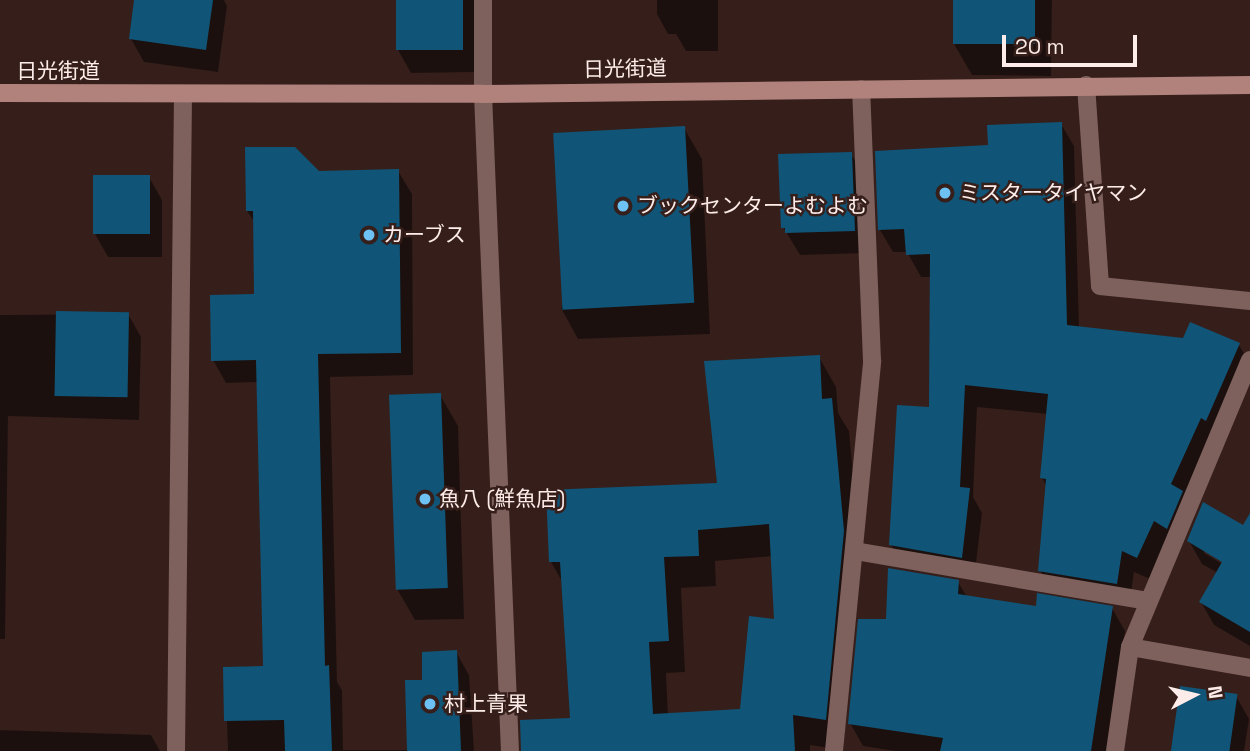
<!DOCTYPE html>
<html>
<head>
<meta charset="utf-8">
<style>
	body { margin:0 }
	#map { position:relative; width:1250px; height:751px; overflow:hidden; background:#361f1b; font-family:"Space Grotesk","Noto Sans JP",sans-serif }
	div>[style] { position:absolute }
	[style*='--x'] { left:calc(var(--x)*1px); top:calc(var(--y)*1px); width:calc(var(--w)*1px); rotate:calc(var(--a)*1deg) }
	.shadow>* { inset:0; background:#0007 }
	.building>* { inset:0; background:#105577; transform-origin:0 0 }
	.street>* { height:18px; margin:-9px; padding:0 9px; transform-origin:9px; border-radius:9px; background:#7e615d }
	.secondary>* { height:18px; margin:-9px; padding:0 9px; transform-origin:9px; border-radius:9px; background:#b0827b }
	.dots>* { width:19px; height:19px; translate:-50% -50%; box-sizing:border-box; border:4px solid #361f1b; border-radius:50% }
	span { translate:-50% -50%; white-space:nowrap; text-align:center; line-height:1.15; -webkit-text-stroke:5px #361f1b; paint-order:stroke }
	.street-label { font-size:21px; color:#fdece9 }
	.poi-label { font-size:21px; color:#fdece9 }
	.left { translate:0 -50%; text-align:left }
	.north { position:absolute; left:1159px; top:660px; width:70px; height:70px; -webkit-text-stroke:5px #361f1b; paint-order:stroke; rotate:83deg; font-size:19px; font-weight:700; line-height:28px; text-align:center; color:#fdece9 }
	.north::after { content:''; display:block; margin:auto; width:24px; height:32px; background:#fdece9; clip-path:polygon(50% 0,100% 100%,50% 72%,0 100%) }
	.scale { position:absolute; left:1002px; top:35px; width:135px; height:32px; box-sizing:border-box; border:4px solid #fdece9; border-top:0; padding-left:9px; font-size:21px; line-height:24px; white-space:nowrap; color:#fdece9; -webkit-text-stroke:5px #361f1b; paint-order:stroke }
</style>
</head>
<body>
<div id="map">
	<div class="shadow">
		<i style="clip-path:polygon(136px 0,224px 0,227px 6px,218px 72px,144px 62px,131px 39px)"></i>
		<i style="clip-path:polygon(397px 0,475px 0,476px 72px,411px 73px,398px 50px)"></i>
		<i style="clip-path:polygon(657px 0,718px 0,718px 51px,686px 51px,676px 34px,668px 34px,657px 14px)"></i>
		<i style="clip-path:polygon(955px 0,1052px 0,1051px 76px,972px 75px,954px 44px)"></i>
		<i style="clip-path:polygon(1061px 124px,1074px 146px,1079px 328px,1239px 345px,1250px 364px,1186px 500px,1195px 515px,1180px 550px,1167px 542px,1150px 579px,1134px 572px,1129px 606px,1053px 593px,1040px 570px,1047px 487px,1042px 478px,1048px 414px,977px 407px,973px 497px,982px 513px,974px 580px,904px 568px,891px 545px,931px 408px,932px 277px,921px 277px,907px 252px,893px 252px,880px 230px,990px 147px)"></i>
		<i style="clip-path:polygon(684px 128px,702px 159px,710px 334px,578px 339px,561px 308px)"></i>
		<i style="clip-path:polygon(851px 154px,864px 176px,867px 253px,800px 255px,783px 227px)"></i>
		<i style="clip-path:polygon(398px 171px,412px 194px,413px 375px,330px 377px,337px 682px,342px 690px,343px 750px,409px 750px,424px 682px,456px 652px,469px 675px,474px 751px,228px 751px,225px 669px,265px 668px,259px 382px,226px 383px,213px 360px,256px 296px,255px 223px,247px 211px,319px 173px)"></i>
		<i style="clip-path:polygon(149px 177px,162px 200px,162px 257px,108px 257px,95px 234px)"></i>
		<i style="clip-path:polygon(128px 314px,141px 337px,139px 420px,8px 416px,5px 639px,0 639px,0 315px)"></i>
		<i style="clip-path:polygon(evenodd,819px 357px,836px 387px,838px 413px,849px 431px,861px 563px,843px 750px,810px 745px,810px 751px,555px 751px,572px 720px,563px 583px,551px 562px,719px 485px,819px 357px,773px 556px,776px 621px,741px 711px,668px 715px,666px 673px,685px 672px,681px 588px,716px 586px,715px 561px,773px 556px)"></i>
		<i style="clip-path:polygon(440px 395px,458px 426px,464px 619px,415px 620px,397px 589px)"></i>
		<i style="clip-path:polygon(evenodd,1250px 531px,1250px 646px,1214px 625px,1201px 602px,1218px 573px,1202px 564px,1189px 541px,1250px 531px,1204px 549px,1230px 565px,1229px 568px,1204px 553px,1204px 549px)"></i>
		<i style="clip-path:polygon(958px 582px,967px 597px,1037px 608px,1112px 608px,1125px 631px,1107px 751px,895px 751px,863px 746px,850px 723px,887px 620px)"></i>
		<i style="clip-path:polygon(1236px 696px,1249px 719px,1244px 751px,1172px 751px)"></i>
		<i style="clip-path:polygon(0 730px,151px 735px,160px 751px,0 751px)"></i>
	</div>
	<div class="building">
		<i style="clip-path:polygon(134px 0,213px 0,206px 50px,129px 39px)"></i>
		<i style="left:396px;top:0;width:67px;height:50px"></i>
		<i style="left:953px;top:0;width:82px;height:44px"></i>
		<i style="clip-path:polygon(1062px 122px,1067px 325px,1183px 338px,1190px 322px,1240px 343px,1206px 421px,1201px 418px,1171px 484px,1183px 491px,1167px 529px,1154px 521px,1137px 558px,1122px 551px,1117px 584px,1038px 571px,1046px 479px,1040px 478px,1048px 394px,965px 385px,960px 487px,970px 488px,962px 558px,889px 545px,897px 405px,929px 407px,930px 254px,906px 255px,904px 229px,878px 230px,875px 151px,988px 145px,987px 125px)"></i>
		<i style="left:685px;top:126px;width:177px;height:132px;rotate:87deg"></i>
		<i style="clip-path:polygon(245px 147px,295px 147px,319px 171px,399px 169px,401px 353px,318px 354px,325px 666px,329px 665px,332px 751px,285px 751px,284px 720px,224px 721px,223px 667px,263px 666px,256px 360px,211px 361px,210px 295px,254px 294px,253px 211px,246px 211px)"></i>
		<i style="clip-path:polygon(852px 152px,855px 231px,785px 233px,785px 228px,781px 228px,778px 154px)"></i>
		<i style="left:150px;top:175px;width:59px;height:57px;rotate:90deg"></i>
		<i style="left:56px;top:311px;width:73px;height:85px;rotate:1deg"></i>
		<i style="clip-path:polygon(evenodd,820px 355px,822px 399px,832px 398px,844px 531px,826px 720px,793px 715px,795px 751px,521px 751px,520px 720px,570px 718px,560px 562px,549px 562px,546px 490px,717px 483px,704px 361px,820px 355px,769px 524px,774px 619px,749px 616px,740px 709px,653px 714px,649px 642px,669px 641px,664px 557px,699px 556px,698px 530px,769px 524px)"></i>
		<i style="left:441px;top:393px;width:195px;height:52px;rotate:88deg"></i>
		<i style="clip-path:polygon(1203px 502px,1243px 525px,1250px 513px,1250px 632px,1199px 602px,1222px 562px,1187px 541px)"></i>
		<i style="clip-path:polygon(888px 568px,959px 580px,958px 594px,1036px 606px,1037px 593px,1113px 606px,1091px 751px,940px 751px,943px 738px,848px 724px,858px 619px,886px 619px)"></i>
		<i style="clip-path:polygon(457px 650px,461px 751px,407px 751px,405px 680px,422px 680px,422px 652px)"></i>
		<i style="left:1180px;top:686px;width:58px;height:66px;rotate:8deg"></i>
	</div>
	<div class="street">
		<i style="--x:483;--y:0;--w:94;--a:90"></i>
		<i style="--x:483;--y:94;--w:658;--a:87.65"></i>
		<i style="--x:1086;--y:85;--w:201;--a:86"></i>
		<i style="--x:1100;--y:286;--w:151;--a:5.7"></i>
		<i style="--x:855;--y:551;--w:298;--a:9.7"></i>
		<i style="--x:1130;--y:647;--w:122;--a:9.9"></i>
		<i style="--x:176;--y:751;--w:657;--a:-89.39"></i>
		<i style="--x:834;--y:751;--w:392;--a:-84.4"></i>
		<i style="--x:872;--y:361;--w:272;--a:-92.3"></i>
		<i style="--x:1115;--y:751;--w:105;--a:-81.8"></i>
		<i style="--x:1130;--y:647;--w:311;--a:-67.3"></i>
	</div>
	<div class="secondary">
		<i style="--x:0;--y:93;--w:483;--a:0.1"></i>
		<i style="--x:483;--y:94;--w:767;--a:-0.67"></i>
	</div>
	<div class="dots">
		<i style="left:945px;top:193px;background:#6ec2f3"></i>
		<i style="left:623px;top:206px;background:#6ec2f3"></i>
		<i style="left:369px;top:235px;background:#6ec2f3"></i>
		<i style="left:425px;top:499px;background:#6ec2f3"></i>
		<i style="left:430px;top:704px;background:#6ec2f3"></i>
	</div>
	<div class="street-label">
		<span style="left:625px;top:69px;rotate:-1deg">日光街道</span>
		<span style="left:58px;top:71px">日光街道</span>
	</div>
	<div class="poi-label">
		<span class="left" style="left:959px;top:193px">ミスタータイヤマン</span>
		<span class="left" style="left:637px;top:206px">ブックセンターよむよむ</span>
		<span class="left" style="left:383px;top:235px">カーブス</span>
		<span class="left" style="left:439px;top:499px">魚八 (鮮魚店)</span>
		<span class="left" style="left:444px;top:704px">村上青果</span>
	</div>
	<div class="north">N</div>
	<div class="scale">20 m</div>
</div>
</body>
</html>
